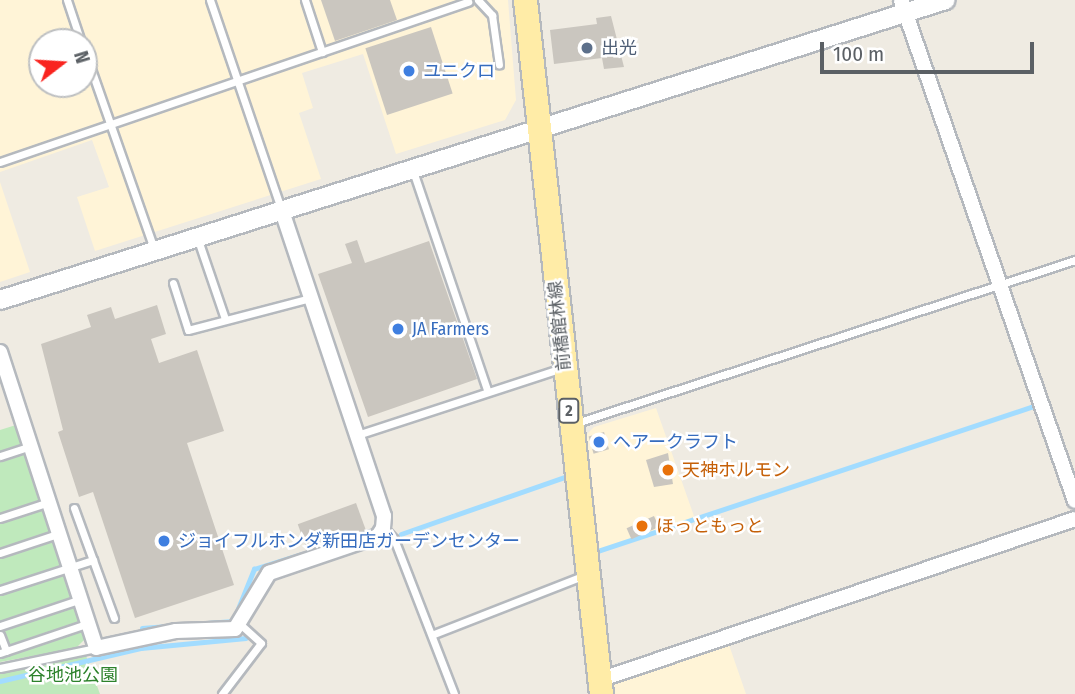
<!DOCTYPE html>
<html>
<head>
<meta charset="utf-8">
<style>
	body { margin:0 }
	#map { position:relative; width:1075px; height:694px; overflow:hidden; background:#efebe2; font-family:"Fira Sans Condensed","Noto Sans JP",sans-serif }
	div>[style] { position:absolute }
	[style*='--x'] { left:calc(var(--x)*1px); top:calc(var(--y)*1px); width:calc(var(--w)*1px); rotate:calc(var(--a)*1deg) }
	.commercial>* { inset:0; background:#fff4d7 }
	.green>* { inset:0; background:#bfe9bc }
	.stream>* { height:4.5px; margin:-2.25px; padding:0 2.25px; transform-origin:2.25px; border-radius:2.25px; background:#a2dcff }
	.building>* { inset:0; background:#cac6bf; transform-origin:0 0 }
	.roads { filter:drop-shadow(2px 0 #b5b9be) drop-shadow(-2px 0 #b5b9be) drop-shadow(0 2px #b5b9be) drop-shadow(0 -2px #b5b9be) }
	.service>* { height:7px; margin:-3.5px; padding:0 3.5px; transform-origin:3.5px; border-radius:3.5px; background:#fff }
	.minor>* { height:14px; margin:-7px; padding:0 7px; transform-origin:7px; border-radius:7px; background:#fff }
	.tertiary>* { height:18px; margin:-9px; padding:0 9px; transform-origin:9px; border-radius:9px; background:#fff }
	.primary>* { height:23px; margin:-11.5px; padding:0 11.5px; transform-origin:11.5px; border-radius:11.5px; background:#ffeca7 }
	.dots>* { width:19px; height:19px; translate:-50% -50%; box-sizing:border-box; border:4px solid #fff; border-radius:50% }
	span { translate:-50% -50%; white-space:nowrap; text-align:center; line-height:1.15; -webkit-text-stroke:5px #fff; paint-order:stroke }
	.shield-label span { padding:2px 5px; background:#fff; border:2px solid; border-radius:5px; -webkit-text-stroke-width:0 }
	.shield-label { font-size:16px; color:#5b6065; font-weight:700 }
	.service-label { font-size:18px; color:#4e5e75 }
	.left { translate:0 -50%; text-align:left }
	.shop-label { font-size:18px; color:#366cbe }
	.street-label { font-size:18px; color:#5b6065 }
	.food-label { font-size:18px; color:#c56008 }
	.park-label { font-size:18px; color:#2d822c }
	.north { position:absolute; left:28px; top:28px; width:70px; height:70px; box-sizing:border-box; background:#fff; border:2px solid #bdbfc1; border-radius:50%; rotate:73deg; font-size:19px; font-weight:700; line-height:28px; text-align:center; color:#5b6065 }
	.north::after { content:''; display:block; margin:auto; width:24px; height:32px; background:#f9241f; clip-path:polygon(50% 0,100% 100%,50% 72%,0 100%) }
	.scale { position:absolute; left:820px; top:42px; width:214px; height:32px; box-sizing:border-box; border:4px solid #5b6065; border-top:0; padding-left:9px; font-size:21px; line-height:24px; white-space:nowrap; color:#5b6065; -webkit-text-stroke:5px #fff; paint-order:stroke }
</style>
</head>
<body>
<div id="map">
	<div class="commercial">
		<i style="clip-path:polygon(evenodd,0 0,508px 0,516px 100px,505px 120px,396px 154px,363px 54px,302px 73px,313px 108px,299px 113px,321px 179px,95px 251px,77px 197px,109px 187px,92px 140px,0 172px,0 0,42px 42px,84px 42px,84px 84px,42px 84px,42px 42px)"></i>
		<i style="clip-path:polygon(0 182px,30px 272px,0 282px)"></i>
		<i style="clip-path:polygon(656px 408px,695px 519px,598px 551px,586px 435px,594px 427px)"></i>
		<i style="clip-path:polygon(728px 642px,746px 694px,614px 694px,612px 680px)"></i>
	</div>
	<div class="green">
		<i style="clip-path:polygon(16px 425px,86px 638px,76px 648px,0 662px,0 430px)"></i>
		<i style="clip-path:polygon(85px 653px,100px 694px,0 694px,0 671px)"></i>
	</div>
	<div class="stream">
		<i style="--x:401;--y:534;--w:174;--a:-19.2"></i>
		<i style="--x:598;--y:551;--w:463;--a:-18.4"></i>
		<i style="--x:142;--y:628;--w:91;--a:-4.4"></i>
		<i style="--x:233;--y:621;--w:56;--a:-68"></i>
		<i style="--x:254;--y:569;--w:50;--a:-17.4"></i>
		<i style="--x:0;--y:681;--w:145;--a:-13.2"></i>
		<i style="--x:141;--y:648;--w:105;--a:-5.4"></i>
	</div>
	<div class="building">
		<i style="clip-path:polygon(321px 0,390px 0,397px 20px,335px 41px)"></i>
		<i style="clip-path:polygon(611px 16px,624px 67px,604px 69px,602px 58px,554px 64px,550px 30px,597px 24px,596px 18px)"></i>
		<i style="left:431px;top:27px;width:70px;height:69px;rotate:72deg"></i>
		<i style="clip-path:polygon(357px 240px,365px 263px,429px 241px,477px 379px,368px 417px,318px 274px,352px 263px,345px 244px)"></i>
		<i style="clip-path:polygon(157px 305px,166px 334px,151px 339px,159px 363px,197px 350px,224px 431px,187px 443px,234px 585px,135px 618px,93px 492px,79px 497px,58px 432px,63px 430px,41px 344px,91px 327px,87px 315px,111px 307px,115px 319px)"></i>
		<i style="left:604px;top:432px;width:18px;height:16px;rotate:74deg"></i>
		<i style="clip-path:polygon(668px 453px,673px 484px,654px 487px,646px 460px)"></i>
		<i style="left:356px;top:503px;width:29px;height:62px;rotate:70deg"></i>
		<i style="left:654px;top:516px;width:12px;height:30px;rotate:66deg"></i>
	</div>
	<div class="roads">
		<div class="service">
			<i style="--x:67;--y:0;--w:44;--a:71.6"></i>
			<i style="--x:210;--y:0;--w:220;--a:71.2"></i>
			<i style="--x:305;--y:0;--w:55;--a:71.9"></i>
			<i style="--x:478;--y:0;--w:21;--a:47"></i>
			<i style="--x:492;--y:15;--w:50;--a:82"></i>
			<i style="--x:84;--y:49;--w:212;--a:70.7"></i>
			<i style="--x:0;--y:162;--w:495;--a:-18.9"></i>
			<i style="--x:413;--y:171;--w:231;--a:71.3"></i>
			<i style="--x:197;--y:237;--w:87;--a:71.1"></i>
			<i style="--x:173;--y:283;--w:49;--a:72.3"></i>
			<i style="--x:188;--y:330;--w:127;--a:-14.6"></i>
			<i style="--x:573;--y:424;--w:528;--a:-18.09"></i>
			<i style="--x:357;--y:435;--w:216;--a:-18.1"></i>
			<i style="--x:0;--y:456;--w:29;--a:-18"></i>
			<i style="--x:74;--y:508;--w:117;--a:70"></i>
			<i style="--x:0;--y:518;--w:48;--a:-18.1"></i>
			<i style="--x:384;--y:528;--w:15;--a:48"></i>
			<i style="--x:394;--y:539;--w:166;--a:68.8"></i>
			<i style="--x:0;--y:553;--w:60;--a:-18.4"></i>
			<i style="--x:0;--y:590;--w:98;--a:-17.9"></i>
			<i style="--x:0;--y:626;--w:82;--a:-18.4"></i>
			<i style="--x:434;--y:634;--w:160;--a:-21.3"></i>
			<i style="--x:0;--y:635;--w:17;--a:69"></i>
			<i style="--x:0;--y:653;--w:91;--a:-18.6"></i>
			<i style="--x:0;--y:668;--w:98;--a:-11.8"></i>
			<i style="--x:222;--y:694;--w:64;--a:-52.6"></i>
			<i style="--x:261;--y:643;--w:27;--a:-138"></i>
		</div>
		<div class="minor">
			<i style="--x:901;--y:0;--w:530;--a:70.85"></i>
			<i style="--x:0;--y:352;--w:311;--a:72"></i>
			<i style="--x:96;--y:648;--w:82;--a:-12"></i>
			<i style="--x:176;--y:631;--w:59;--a:-1.9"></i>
			<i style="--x:235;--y:629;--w:66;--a:-58.7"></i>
			<i style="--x:269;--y:573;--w:115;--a:-18.7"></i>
			<i style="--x:378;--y:536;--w:9;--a:-58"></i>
			<i style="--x:383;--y:528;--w:12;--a:-85"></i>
			<i style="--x:384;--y:516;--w:325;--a:-108.5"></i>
			<i style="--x:599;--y:680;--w:502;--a:-18.69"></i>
		</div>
		<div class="tertiary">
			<i style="--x:0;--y:300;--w:992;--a:-17.6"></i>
		</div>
		<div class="primary">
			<i style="--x:525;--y:0;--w:698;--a:83.75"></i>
		</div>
	</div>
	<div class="dots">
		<i style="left:587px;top:48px;background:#5c6f8a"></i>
		<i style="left:409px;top:71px;background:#3f7fe0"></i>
		<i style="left:398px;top:329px;background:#3f7fe0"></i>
		<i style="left:599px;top:442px;background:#3f7fe0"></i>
		<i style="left:668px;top:470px;background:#e8710a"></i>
		<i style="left:642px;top:526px;background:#e8710a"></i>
		<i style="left:164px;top:541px;background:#3f7fe0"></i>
	</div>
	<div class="shield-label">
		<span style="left:569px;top:411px">2</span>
	</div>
	<div class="service-label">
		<span class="left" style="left:601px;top:48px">出光</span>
	</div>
	<div class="shop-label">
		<span class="left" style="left:423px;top:71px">ユニクロ</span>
		<span class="left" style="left:412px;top:329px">JA Farmers</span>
		<span class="left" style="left:613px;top:442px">ヘアークラフト</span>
		<span class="left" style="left:178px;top:541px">ジョイフルホンダ新田店ガーデンセンター</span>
	</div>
	<div class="street-label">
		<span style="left:560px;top:326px;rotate:-96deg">前橋館林線</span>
	</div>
	<div class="food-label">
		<span class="left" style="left:682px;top:470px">天神ホルモン</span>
		<span class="left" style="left:656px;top:526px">ほっともっと</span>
	</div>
	<div class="park-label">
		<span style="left:73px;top:675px">谷地池公園</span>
	</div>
	<div class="north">N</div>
	<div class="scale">100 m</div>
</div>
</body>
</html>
